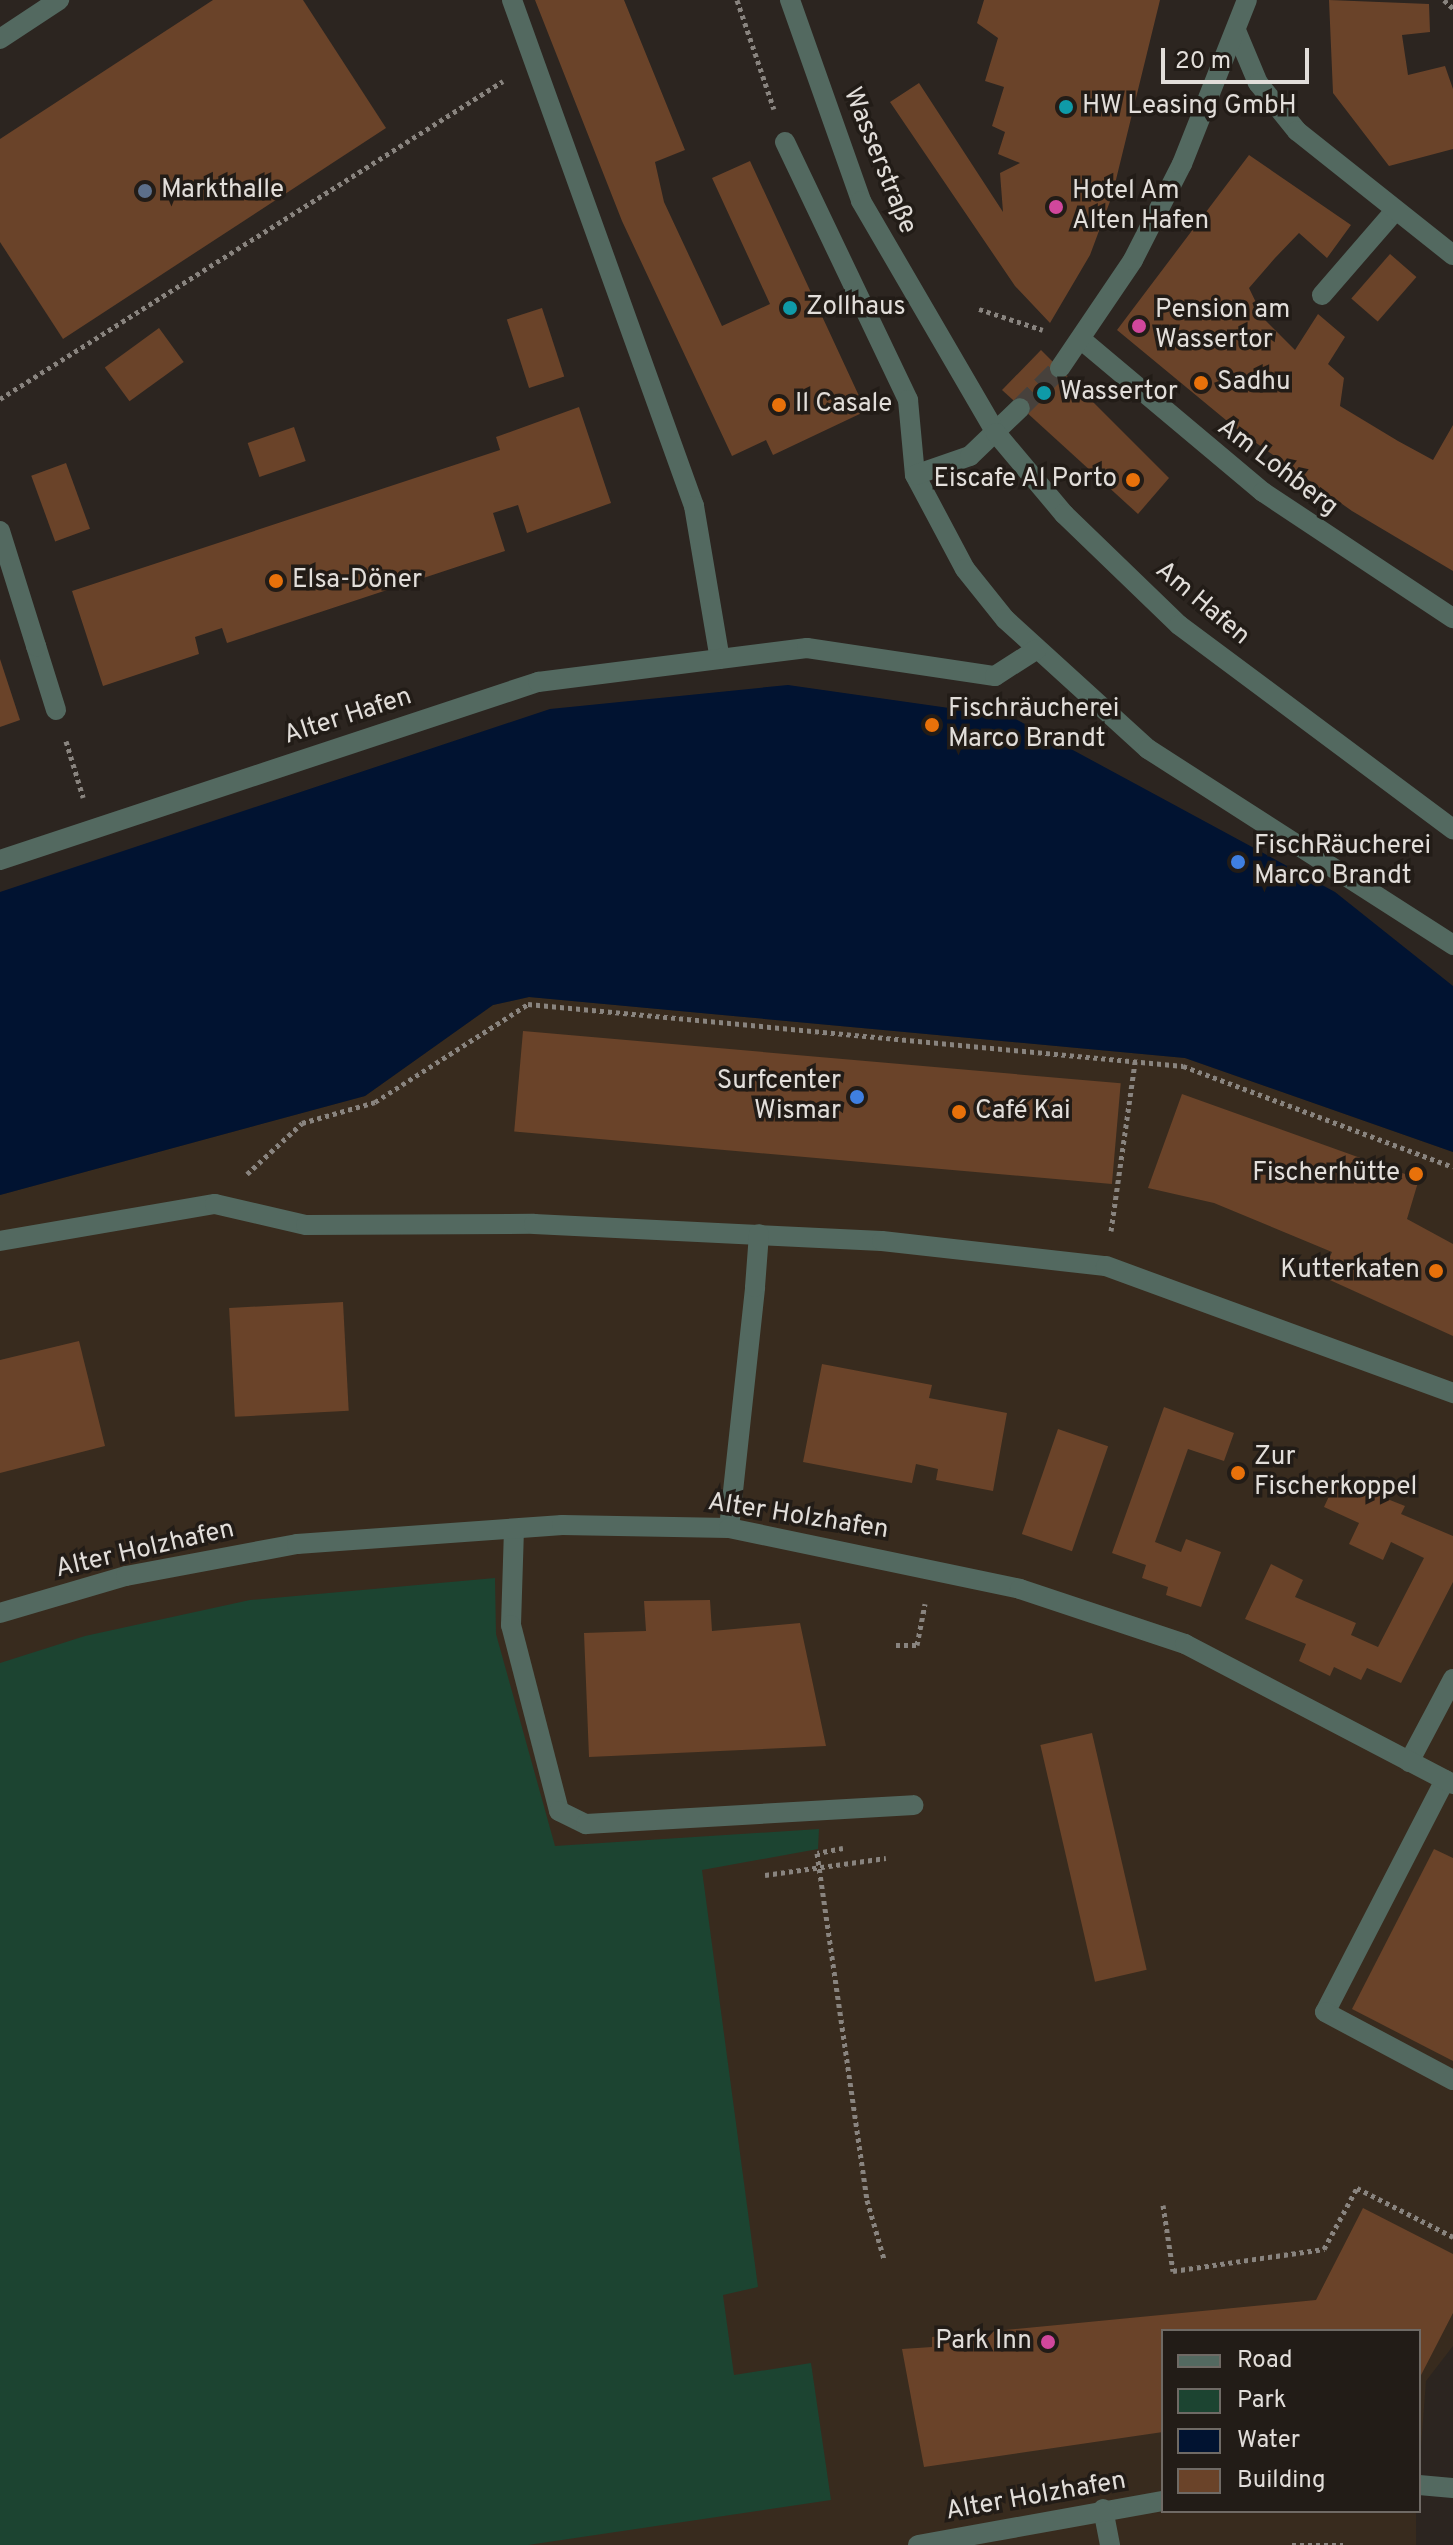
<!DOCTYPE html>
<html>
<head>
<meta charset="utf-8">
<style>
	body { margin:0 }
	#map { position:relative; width:1453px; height:2545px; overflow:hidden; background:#2c2520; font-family:Overpass,sans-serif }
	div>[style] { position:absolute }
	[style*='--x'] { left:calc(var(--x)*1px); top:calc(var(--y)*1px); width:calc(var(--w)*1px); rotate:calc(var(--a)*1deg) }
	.commercial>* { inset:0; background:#382b1e }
	.green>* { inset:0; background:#1c4431 }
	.water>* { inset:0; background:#011331 }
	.building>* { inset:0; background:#6a4329; transform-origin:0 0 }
	.pedestrian-tunnel>* { height:20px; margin-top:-10px; transform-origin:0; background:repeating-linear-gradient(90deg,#47413c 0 20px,transparent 0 30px) }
	.path>* { height:5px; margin-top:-2.5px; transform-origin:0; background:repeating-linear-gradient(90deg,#89847f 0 4px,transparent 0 8px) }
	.service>* { height:20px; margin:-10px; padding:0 10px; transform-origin:10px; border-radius:10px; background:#536960 }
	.pedestrian>* { height:20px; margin:-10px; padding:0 10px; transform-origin:10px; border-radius:10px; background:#536960 }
	.minor>* { height:20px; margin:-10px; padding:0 10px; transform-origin:10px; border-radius:10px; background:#536960 }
	.tertiary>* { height:20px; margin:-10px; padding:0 10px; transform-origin:10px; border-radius:10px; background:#536960 }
	.dots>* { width:22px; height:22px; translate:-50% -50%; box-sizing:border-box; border:4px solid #221c17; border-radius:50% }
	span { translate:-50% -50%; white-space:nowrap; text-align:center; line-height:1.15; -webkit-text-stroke:7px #221c17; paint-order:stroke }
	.poi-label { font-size:26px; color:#e2deda }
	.left { translate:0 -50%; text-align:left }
	.right { translate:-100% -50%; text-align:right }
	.street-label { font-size:26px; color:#e2deda }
	.legend { position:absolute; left:1161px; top:2329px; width:260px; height:184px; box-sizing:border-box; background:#221c17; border:2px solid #6f6a65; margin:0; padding:10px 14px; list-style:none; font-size:24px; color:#e2deda }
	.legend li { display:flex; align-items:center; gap:16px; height:40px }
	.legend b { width:40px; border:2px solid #6f6a65 }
	.scale { position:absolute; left:1161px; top:48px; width:148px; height:36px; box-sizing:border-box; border:4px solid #e2deda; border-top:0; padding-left:10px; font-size:24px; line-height:28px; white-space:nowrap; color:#e2deda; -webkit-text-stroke:6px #221c17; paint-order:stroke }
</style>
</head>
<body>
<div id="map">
	<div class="commercial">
		<i style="clip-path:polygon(529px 997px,1185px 1058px,1453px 1152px,1453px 2346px,1426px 2381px,1419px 2474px,1419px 2331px,1163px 2331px,1163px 2511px,1416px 2511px,1416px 2545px,0 2545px,0 1195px,365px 1096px,493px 1005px)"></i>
	</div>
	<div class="green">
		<i style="clip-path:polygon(495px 1578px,496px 1634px,555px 1846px,819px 1829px,818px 1849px,702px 1870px,758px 2287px,723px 2295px,734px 2375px,811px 2363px,831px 2500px,528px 2545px,0 2545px,0 1663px,85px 1636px,250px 1600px)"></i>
	</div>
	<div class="water">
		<i style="clip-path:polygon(788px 685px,1012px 717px,1335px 892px,1453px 986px,1453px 1152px,1185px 1058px,529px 997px,493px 1005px,365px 1096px,0 1195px,0 892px,550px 709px)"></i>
	</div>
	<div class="building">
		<i style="clip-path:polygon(213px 0,303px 0,386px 128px,63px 339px,0 242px,0 139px)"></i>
		<i style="clip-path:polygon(535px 0,624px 0,685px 150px,655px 162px,664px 202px,722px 326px,770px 304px,712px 178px,750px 161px,866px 411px,773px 455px,766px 440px,732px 456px,622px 221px)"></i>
		<i style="clip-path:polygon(984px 0,1160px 0,1112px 196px,1090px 255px,1050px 323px,1015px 286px,890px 102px,919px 83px,1003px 212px,1000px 173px,1020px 163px,998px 154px,1005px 132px,992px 126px,1004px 87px,985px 81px,998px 38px,977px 23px)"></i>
		<i style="clip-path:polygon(1329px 0,1429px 4px,1430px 32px,1402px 35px,1408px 75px,1445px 66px,1453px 89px,1453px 149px,1389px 166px,1333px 93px)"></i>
		<i style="clip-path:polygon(1249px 155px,1351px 225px,1327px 258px,1299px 233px,1275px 258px,1249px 288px,1264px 319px,1295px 350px,1318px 314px,1345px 337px,1328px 364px,1344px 378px,1340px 406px,1398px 441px,1433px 460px,1453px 425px,1453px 571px,1352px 511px,1238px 430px,1117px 330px)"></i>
		<i style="left:1390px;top:254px;width:35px;height:59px;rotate:41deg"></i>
		<i style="left:542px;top:308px;width:72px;height:37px;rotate:72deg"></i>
		<i style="left:159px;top:328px;width:42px;height:67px;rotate:54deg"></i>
		<i style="clip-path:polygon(1041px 350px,1169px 478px,1138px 514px,1002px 390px)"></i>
		<i style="clip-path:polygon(579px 407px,611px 503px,527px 533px,518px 505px,493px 513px,505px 551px,227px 643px,222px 628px,195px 637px,199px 654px,103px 686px,72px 591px,500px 450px,496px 437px)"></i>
		<i style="left:294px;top:427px;width:36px;height:49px;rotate:71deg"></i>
		<i style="left:66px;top:463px;width:70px;height:37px;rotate:70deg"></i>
		<i style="clip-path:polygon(0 659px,20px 720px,0 727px)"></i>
		<i style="left:523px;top:1031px;width:600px;height:101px;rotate:5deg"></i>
		<i style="clip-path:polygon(1182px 1094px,1419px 1179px,1407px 1219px,1453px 1244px,1453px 1336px,1321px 1276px,1332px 1252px,1214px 1203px,1148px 1188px)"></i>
		<i style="left:343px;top:1302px;width:109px;height:114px;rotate:87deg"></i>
		<i style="clip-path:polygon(79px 1341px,105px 1446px,0 1473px,0 1360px)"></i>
		<i style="clip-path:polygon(822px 1364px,932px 1385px,929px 1398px,1007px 1413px,993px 1491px,936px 1480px,938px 1469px,916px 1464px,912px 1483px,803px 1462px)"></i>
		<i style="clip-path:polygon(1164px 1407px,1234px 1433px,1224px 1461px,1188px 1449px,1155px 1542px,1181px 1552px,1186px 1539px,1221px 1552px,1201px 1607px,1166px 1595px,1168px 1587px,1142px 1578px,1146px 1565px,1112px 1553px)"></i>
		<i style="left:1058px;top:1429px;width:53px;height:111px;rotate:19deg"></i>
		<i style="clip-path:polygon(1337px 1479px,1405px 1506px,1401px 1514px,1453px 1536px,1453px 1582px,1401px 1683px,1367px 1668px,1361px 1680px,1334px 1667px,1330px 1676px,1299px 1661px,1306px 1644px,1245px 1619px,1271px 1564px,1303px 1580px,1295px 1597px,1356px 1623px,1351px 1635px,1378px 1647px,1424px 1558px,1391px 1542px,1383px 1560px,1349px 1544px,1359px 1523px,1324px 1507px)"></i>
		<i style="clip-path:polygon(710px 1600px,712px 1631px,800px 1623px,826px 1746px,589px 1757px,584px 1633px,646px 1631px,644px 1601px)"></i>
		<i style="left:1092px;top:1733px;width:243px;height:53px;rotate:77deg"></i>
		<i style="clip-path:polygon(1434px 1849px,1453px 1858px,1453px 2061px,1352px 2009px)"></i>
		<i style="clip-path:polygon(1363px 2208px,1453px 2254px,1453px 2313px,1419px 2379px,1419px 2331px,1163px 2331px,1163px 2432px,924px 2467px,902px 2349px,932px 2347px,932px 2337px,1316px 2300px)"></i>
	</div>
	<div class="pedestrian-tunnel">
		<i style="--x:1020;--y:408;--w:57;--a:-45"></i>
	</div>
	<div class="path">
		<i style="--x:737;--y:0;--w:115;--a:71.3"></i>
		<i style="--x:1444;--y:0;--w:12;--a:42"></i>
		<i style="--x:979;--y:309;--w:67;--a:18.2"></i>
		<i style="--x:0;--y:399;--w:595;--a:-32.3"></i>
		<i style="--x:66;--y:741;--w:59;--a:73.1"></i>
		<i style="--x:247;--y:1174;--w:75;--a:-42.8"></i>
		<i style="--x:302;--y:1123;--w:76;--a:-16"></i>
		<i style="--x:375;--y:1102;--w:182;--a:-32.6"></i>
		<i style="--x:528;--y:1004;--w:658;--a:5.41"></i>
		<i style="--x:1183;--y:1066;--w:288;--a:20.5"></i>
		<i style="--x:1111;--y:1231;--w:171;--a:-81.9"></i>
		<i style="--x:896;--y:1645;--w:21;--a:0"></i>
		<i style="--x:917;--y:1645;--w:42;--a:-79"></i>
		<i style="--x:843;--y:1848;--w:26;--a:169"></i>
		<i style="--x:817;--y:1853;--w:351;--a:81.8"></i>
		<i style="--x:867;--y:2200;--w:61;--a:73.9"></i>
		<i style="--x:765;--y:1875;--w:122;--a:-8"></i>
		<i style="--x:1163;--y:2205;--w:67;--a:81.4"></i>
		<i style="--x:1173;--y:2271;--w:153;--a:-8.3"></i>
		<i style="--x:1324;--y:2249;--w:69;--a:-61.6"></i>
		<i style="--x:1357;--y:2188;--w:108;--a:27"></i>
		<i style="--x:1292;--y:2545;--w:51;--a:0"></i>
	</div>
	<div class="service">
		<i style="--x:512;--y:0;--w:538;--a:70.22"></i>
		<i style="--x:1322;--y:295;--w:108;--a:-49.1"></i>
		<i style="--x:36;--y:646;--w:67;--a:72.6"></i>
		<i style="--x:729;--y:1528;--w:242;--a:-83.8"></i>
		<i style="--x:514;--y:1529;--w:96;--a:91.8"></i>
		<i style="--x:511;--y:1625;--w:192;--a:75.5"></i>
		<i style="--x:559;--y:1811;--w:30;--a:26"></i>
		<i style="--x:586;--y:1824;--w:328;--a:-3.3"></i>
		<i style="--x:1409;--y:1762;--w:94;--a:-62.1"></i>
		<i style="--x:1445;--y:1780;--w:261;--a:117.3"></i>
		<i style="--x:1325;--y:2012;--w:145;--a:28"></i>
		<i style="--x:1103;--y:2509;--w:37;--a:79"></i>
	</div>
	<div class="pedestrian">
		<i style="--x:785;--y:142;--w:286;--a:64.5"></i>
		<i style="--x:908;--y:400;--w:75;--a:84.7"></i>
		<i style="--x:915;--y:475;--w:106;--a:62"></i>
		<i style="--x:965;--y:569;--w:64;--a:51.3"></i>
		<i style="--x:1005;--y:619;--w:193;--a:42.3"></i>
		<i style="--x:1148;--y:749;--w:363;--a:32.7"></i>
		<i style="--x:1083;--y:341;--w:235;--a:40"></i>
		<i style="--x:1263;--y:492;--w:228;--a:33.6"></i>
		<i style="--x:1060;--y:368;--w:130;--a:-55.9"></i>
		<i style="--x:915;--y:475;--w:58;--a:-19.1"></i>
		<i style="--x:970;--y:456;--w:69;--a:-43.8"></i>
		<i style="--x:694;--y:506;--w:155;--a:80.4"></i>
		<i style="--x:0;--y:860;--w:567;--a:-18.31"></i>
		<i style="--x:538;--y:682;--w:271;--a:-7.2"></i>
		<i style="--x:807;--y:648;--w:190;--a:8.5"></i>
		<i style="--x:995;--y:676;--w:50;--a:-32.7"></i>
	</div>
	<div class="minor">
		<i style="--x:1237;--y:33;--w:54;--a:67.2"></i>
		<i style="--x:1258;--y:83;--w:62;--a:50.9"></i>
		<i style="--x:1297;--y:131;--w:199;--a:38.5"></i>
		<i style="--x:0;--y:39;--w:71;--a:-33.5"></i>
		<i style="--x:1133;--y:260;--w:108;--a:-63"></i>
		<i style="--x:1182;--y:164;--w:176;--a:-68.4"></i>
		<i style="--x:0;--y:531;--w:121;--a:72.6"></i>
		<i style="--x:0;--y:1241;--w:218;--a:-9.8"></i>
		<i style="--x:215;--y:1204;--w:93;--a:13"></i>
		<i style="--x:306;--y:1225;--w:228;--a:-0.3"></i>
		<i style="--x:534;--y:1224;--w:348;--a:2.8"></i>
		<i style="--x:882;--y:1241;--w:225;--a:6.4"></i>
		<i style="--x:1106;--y:1266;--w:370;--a:20.1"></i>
		<i style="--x:755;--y:1287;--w:53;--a:-85.7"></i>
		<i style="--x:0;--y:1613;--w:131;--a:-16.4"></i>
		<i style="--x:126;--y:1576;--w:174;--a:-10.6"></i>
		<i style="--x:297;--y:1544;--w:266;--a:-4.1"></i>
		<i style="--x:562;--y:1525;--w:167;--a:1"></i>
		<i style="--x:729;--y:1528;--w:297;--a:11.8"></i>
		<i style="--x:1020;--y:1589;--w:174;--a:18.4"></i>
		<i style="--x:1185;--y:1644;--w:302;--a:27.6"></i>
		<i style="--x:1419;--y:2485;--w:34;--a:5"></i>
		<i style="--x:918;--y:2545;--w:249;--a:-10.2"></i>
	</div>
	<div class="tertiary">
		<i style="--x:790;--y:0;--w:213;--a:70.5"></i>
		<i style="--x:861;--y:201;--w:268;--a:59.8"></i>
		<i style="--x:996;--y:433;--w:106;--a:50"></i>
		<i style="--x:1064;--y:514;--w:160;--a:44"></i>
		<i style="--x:1179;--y:625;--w:342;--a:36.7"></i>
	</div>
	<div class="dots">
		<i style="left:1066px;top:107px;background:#0f9aa8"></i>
		<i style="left:145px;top:191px;background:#5c6f8a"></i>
		<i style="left:1056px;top:207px;background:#d1479c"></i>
		<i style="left:790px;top:308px;background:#0f9aa8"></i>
		<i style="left:1139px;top:326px;background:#d1479c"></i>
		<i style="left:1201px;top:383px;background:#e8710a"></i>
		<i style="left:1044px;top:393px;background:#0f9aa8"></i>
		<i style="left:779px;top:405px;background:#e8710a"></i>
		<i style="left:1133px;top:480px;background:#e8710a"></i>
		<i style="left:276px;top:581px;background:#e8710a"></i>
		<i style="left:932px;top:725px;background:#e8710a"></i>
		<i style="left:1238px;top:862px;background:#3f7fe0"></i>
		<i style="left:857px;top:1097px;background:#3f7fe0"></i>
		<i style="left:959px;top:1112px;background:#e8710a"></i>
		<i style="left:1416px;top:1174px;background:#e8710a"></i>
		<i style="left:1436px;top:1271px;background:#e8710a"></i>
		<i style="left:1238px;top:1473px;background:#e8710a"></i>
		<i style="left:1048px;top:2342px;background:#d1479c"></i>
	</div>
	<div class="poi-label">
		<span class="left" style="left:1082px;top:107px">HW Leasing GmbH</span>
		<span class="left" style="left:161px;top:191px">Markthalle</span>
		<span class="left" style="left:1072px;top:207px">Hotel Am<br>Alten Hafen</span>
		<span class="left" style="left:806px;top:308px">Zollhaus</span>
		<span class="left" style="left:1155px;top:326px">Pension am<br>Wassertor</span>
		<span class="left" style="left:1217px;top:383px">Sadhu</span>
		<span class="left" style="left:1060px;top:393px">Wassertor</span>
		<span class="left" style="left:795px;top:405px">Il Casale</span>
		<span class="right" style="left:1117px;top:480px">Eiscafe Al Porto</span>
		<span class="left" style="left:292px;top:581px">Elsa-Döner</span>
		<span class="left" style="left:948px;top:725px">Fischräucherei<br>Marco Brandt</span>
		<span class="left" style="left:1254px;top:862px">FischRäucherei<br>Marco Brandt</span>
		<span class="right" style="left:841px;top:1097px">Surfcenter<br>Wismar</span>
		<span class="left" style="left:975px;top:1112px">Café Kai</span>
		<span class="right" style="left:1400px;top:1174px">Fischerhütte</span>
		<span class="right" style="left:1420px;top:1271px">Kutterkaten</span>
		<span class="left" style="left:1254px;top:1473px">Zur<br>Fischerkoppel</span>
		<span class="right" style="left:1032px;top:2342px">Park Inn</span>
	</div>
	<div class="street-label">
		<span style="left:879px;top:161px;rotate:68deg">Wasserstraße</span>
		<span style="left:1277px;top:468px;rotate:37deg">Am Lohberg</span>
		<span style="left:1202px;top:604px;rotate:40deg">Am Hafen</span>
		<span style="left:348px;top:717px;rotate:-18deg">Alter Hafen</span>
		<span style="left:798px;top:1517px;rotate:9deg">Alter Holzhafen</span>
		<span style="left:145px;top:1550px;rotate:-13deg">Alter Holzhafen</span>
		<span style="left:1036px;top:2497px;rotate:-10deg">Alter Holzhafen</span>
	</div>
	<ul class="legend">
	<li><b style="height:10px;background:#536960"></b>Road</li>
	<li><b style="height:22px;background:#1c4431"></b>Park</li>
	<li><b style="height:22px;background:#011331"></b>Water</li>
	<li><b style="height:22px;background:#6a4329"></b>Building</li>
	</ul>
	<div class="scale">20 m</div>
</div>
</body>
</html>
